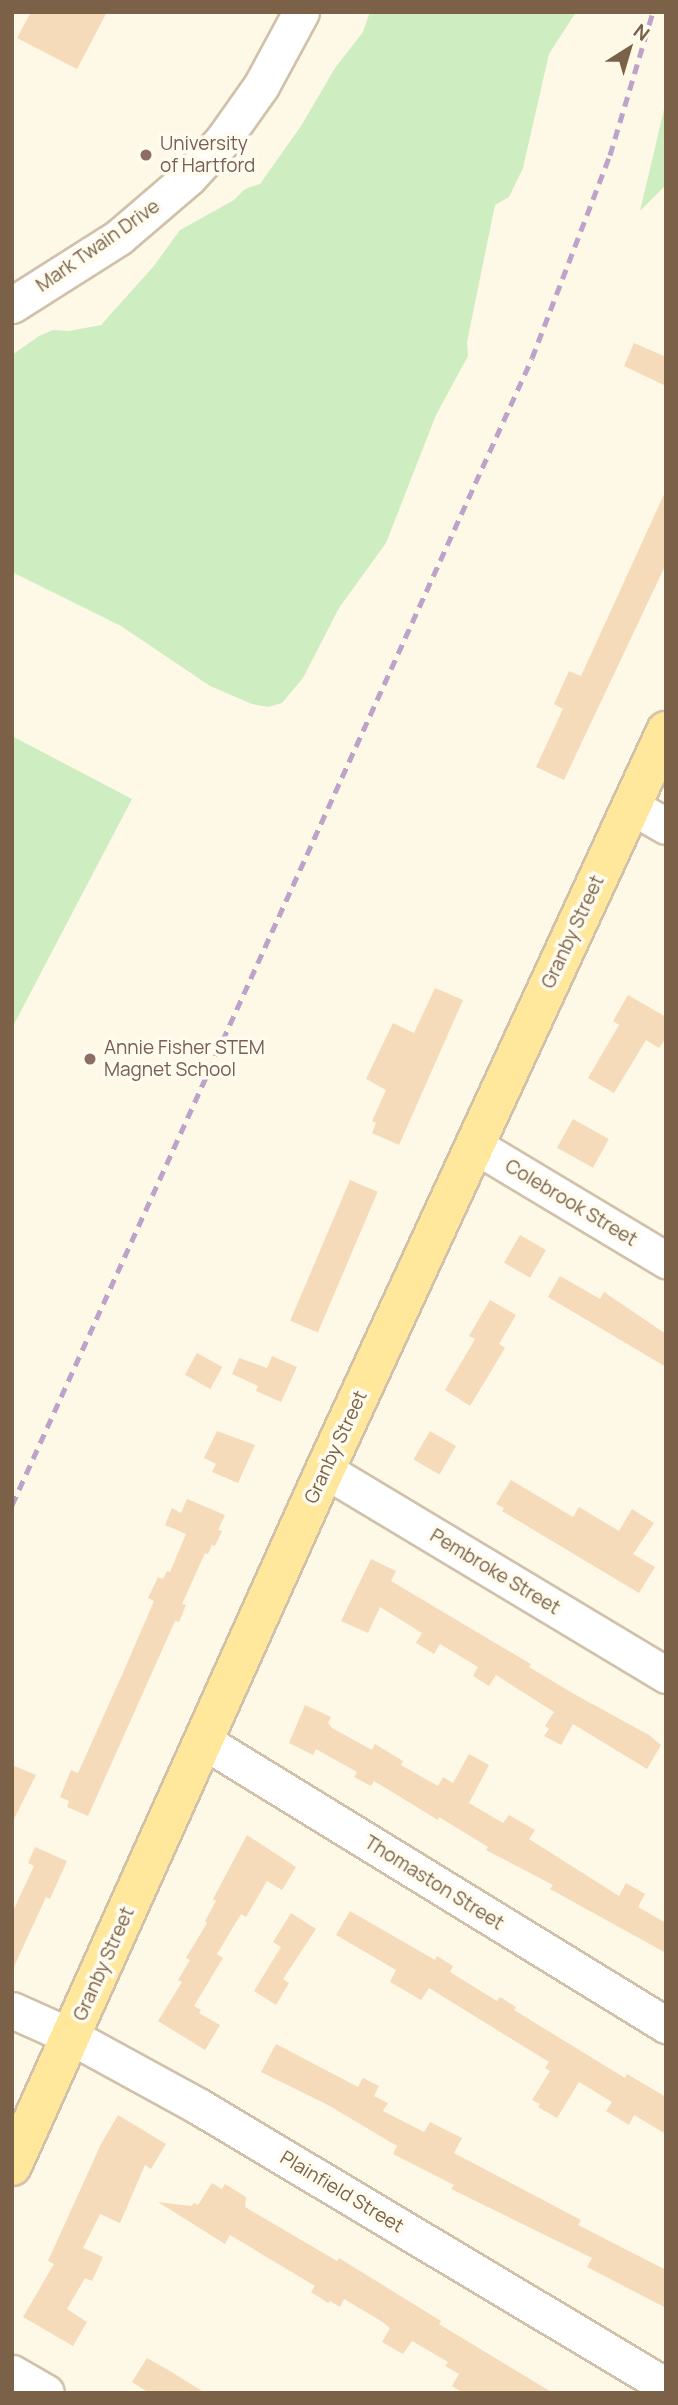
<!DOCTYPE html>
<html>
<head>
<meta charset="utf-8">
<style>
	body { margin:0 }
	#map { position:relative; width:678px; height:2405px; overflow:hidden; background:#fef8e6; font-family:Manrope,sans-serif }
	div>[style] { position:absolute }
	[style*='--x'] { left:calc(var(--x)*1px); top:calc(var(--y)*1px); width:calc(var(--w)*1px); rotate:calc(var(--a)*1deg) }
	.green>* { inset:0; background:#ceeec2 }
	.building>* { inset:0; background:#f6dbbb; transform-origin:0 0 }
	.roads { filter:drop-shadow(2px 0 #d1c1aa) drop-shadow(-2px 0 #d1c1aa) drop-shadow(0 2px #d1c1aa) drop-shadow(0 -2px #d1c1aa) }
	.minor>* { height:35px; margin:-17.5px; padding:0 17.5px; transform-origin:17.5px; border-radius:17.5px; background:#fff }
	.major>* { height:38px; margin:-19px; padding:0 19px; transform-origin:19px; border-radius:19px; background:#ffe89c }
	.rail>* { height:5px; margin-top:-2.5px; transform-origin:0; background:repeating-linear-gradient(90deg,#bda2ca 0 10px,transparent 0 17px) }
	.dots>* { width:19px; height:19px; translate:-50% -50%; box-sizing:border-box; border:4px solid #fffbee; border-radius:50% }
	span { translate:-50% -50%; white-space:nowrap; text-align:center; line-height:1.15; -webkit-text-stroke:7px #fffbee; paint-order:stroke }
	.education-label { font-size:19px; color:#785e54 }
	.left { translate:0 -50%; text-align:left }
	.street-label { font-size:19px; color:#7a6148 }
	.frame { position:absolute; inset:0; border:14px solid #7a6148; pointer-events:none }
	.north { position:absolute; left:594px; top:14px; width:70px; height:70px; -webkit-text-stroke:5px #fffbee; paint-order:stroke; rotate:37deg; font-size:19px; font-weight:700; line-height:28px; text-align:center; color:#7a6148 }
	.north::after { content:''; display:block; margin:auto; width:24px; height:32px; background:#7a6148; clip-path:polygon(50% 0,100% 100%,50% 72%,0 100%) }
</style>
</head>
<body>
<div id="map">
	<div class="green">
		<i style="clip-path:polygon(370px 12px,576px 12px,549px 54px,523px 168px,509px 197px,495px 205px,467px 342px,468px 356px,436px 415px,386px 543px,339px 608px,303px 678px,282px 703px,268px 707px,252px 704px,210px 686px,121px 626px,12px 572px,12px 355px,39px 336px,53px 330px,69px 331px,101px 325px,153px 267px,180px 230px,234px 200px,245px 189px,260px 184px,301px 126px,335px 68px,363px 32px)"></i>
		<i style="clip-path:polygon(666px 101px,666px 185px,640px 211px)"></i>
		<i style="clip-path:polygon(12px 736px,132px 799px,12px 1028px)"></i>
	</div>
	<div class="building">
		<i style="clip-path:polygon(31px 12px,107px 12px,77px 69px,17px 38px)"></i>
		<i style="clip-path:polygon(634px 343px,666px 357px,666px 386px,624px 366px)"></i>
		<i style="clip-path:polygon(666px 490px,666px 564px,564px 780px,536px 767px,563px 709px,554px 704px,569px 671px,581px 676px)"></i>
		<i style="clip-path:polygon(435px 988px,463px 1000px,399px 1145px,372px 1133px,376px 1123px,372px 1121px,386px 1090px,366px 1079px,393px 1023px,414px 1033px)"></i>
		<i style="clip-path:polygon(628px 995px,666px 1017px,666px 1038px,659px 1048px,646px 1040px,614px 1093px,588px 1078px,619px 1025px,613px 1021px)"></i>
		<i style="left:573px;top:1119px;width:41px;height:33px;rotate:29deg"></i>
		<i style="left:350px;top:1180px;width:30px;height:153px;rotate:23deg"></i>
		<i style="left:520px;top:1235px;width:30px;height:32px;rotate:30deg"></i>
		<i style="clip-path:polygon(560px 1276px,600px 1299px,604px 1292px,666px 1334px,666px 1367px,548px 1297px)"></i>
		<i style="clip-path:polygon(490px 1300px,516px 1315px,499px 1344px,505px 1348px,470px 1406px,445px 1390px,475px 1339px,469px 1336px)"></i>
		<i style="left:197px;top:1353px;width:29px;height:25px;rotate:29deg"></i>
		<i style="clip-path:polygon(272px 1356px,297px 1367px,281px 1402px,256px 1391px,258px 1386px,232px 1374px,239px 1358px,267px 1368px)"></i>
		<i style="clip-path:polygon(217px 1431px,255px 1445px,238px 1483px,212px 1472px,216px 1464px,204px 1458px)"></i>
		<i style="left:430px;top:1431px;width:30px;height:33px;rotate:30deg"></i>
		<i style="clip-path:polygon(511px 1480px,573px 1517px,579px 1507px,619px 1531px,632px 1509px,654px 1523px,633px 1554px,655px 1567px,639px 1593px,502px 1511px,504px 1508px,496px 1504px)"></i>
		<i style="clip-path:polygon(187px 1499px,225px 1515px,218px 1530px,222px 1531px,215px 1546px,212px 1545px,208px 1554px,205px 1553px,182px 1604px,186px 1605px,179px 1622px,175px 1621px,88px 1816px,67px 1807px,69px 1801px,60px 1797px,71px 1770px,78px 1773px,122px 1675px,154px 1601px,148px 1598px,158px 1577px,163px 1579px,167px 1571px,170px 1572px,186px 1534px,165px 1525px,172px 1508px,181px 1513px)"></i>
		<i style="clip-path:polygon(371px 1559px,396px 1571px,391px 1581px,514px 1654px,531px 1664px,529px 1667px,574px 1694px,649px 1735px,661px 1745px,647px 1769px,573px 1724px,561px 1745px,544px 1736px,549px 1729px,545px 1726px,554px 1712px,496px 1675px,489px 1686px,473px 1676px,478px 1667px,440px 1644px,434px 1654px,416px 1643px,422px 1633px,380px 1607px,368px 1633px,341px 1621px)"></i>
		<i style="clip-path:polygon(305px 1705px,331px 1717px,328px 1723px,332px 1728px,372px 1750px,375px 1744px,403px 1761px,401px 1765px,438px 1786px,443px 1777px,453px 1783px,469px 1754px,489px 1765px,469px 1803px,503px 1823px,509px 1815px,535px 1830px,529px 1839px,619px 1896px,626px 1883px,645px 1894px,638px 1907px,666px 1923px,666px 1953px,550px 1889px,553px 1885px,486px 1850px,488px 1847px,439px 1817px,438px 1820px,374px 1781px,371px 1786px,354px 1777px,357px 1772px,316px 1749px,313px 1755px,289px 1743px)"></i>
		<i style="clip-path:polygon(12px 1765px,36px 1775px,12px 1823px)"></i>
		<i style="clip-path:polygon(247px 1835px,296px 1867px,282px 1890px,267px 1881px,246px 1917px,241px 1914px,217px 1954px,223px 1958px,194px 2006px,201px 2010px,199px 2013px,220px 2025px,205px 2050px,158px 2021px,182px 1982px,178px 1980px,190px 1960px,186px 1958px,207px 1923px,205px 1921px,216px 1901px,213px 1899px)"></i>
		<i style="clip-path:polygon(35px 1847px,67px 1861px,50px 1899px,46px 1897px,12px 1971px,12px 1913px,34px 1866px,28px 1863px)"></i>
		<i style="clip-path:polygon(350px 1911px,435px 1960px,437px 1956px,453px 1966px,450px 1972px,497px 2001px,500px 1997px,516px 2007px,514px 2010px,625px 2078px,627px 2074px,666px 2097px,666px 2134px,634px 2115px,629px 2125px,606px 2111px,612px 2102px,579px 2082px,557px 2118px,538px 2107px,540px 2104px,532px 2100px,550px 2071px,545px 2068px,549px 2062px,429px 1988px,421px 2000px,390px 1982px,396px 1970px,336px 1935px)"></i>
		<i style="clip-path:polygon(291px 1913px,316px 1929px,283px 1979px,289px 1983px,276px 2005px,254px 1991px,281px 1947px,273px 1942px)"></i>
		<i style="clip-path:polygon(276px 2044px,358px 2087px,363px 2078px,379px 2086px,374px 2096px,388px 2103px,383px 2111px,424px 2132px,430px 2122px,462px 2138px,454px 2153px,581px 2220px,578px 2225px,666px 2270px,666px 2308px,587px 2267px,592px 2258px,451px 2189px,454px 2185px,393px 2154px,397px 2146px,328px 2105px,261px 2072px)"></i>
		<i style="clip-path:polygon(118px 2115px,166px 2144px,151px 2169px,145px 2165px,120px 2223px,100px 2214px,83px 2248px,103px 2257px,92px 2281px,85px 2278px,67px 2309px,87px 2322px,73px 2346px,23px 2317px,54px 2264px,48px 2261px,101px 2144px)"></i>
		<i style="clip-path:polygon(212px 2183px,222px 2189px,225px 2184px,246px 2197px,245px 2207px,337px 2261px,339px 2258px,441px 2321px,439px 2324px,553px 2393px,464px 2393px,452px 2386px,459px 2374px,445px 2366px,448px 2362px,412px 2341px,403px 2354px,382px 2342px,390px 2328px,381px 2321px,344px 2299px,340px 2307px,330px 2301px,328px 2303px,311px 2292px,315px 2286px,230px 2235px,225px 2244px,158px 2202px,191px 2206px,194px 2203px,198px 2205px)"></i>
		<i style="clip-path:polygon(147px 2358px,170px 2371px,205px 2393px,149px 2393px,132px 2382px)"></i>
	</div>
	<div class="roads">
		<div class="minor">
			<i style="--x:12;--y:305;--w:127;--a:-32.4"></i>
			<i style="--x:119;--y:237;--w:92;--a:-40.6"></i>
			<i style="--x:189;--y:177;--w:49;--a:-47.5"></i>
			<i style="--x:222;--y:141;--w:67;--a:-54.7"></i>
			<i style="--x:261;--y:86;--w:84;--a:-61.6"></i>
			<i style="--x:631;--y:806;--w:40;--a:29.7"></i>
			<i style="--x:476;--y:1146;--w:222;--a:31"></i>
			<i style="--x:325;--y:1470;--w:398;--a:31"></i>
			<i style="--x:202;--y:1740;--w:545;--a:31.56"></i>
			<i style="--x:12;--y:2010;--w:66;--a:24.2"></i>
			<i style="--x:72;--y:2037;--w:144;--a:28.7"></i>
			<i style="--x:198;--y:2106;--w:545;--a:30.89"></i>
			<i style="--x:12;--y:2373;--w:39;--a:30"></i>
		</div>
		<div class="major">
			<i style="--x:12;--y:2166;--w:763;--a:-65.79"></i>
			<i style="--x:325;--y:1470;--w:814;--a:-65.23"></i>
		</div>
	</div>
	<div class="rail">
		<i style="--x:12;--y:1505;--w:1259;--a:-65.61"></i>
		<i style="--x:532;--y:358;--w:217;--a:-69"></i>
		<i style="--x:610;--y:155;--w:149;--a:-73.3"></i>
	</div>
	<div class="dots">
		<i style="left:146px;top:155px;background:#8d6e63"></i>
		<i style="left:90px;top:1059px;background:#8d6e63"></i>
	</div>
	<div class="education-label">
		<span class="left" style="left:160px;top:155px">University<br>of Hartford</span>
		<span class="left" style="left:104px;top:1059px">Annie Fisher STEM<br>Magnet School</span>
	</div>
	<div class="street-label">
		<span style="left:98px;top:246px;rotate:-35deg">Mark Twain Drive</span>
		<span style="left:573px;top:932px;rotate:-65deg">Granby Street</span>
		<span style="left:571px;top:1203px;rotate:31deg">Colebrook Street</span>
		<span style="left:336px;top:1447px;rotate:-65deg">Granby Street</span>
		<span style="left:495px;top:1572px;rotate:31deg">Pembroke Street</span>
		<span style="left:434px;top:1883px;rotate:32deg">Thomaston Street</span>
		<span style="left:104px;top:1964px;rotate:-66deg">Granby Street</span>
		<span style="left:342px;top:2192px;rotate:31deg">Plainfield Street</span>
	</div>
	<div class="frame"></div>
	<div class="north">N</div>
</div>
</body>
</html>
